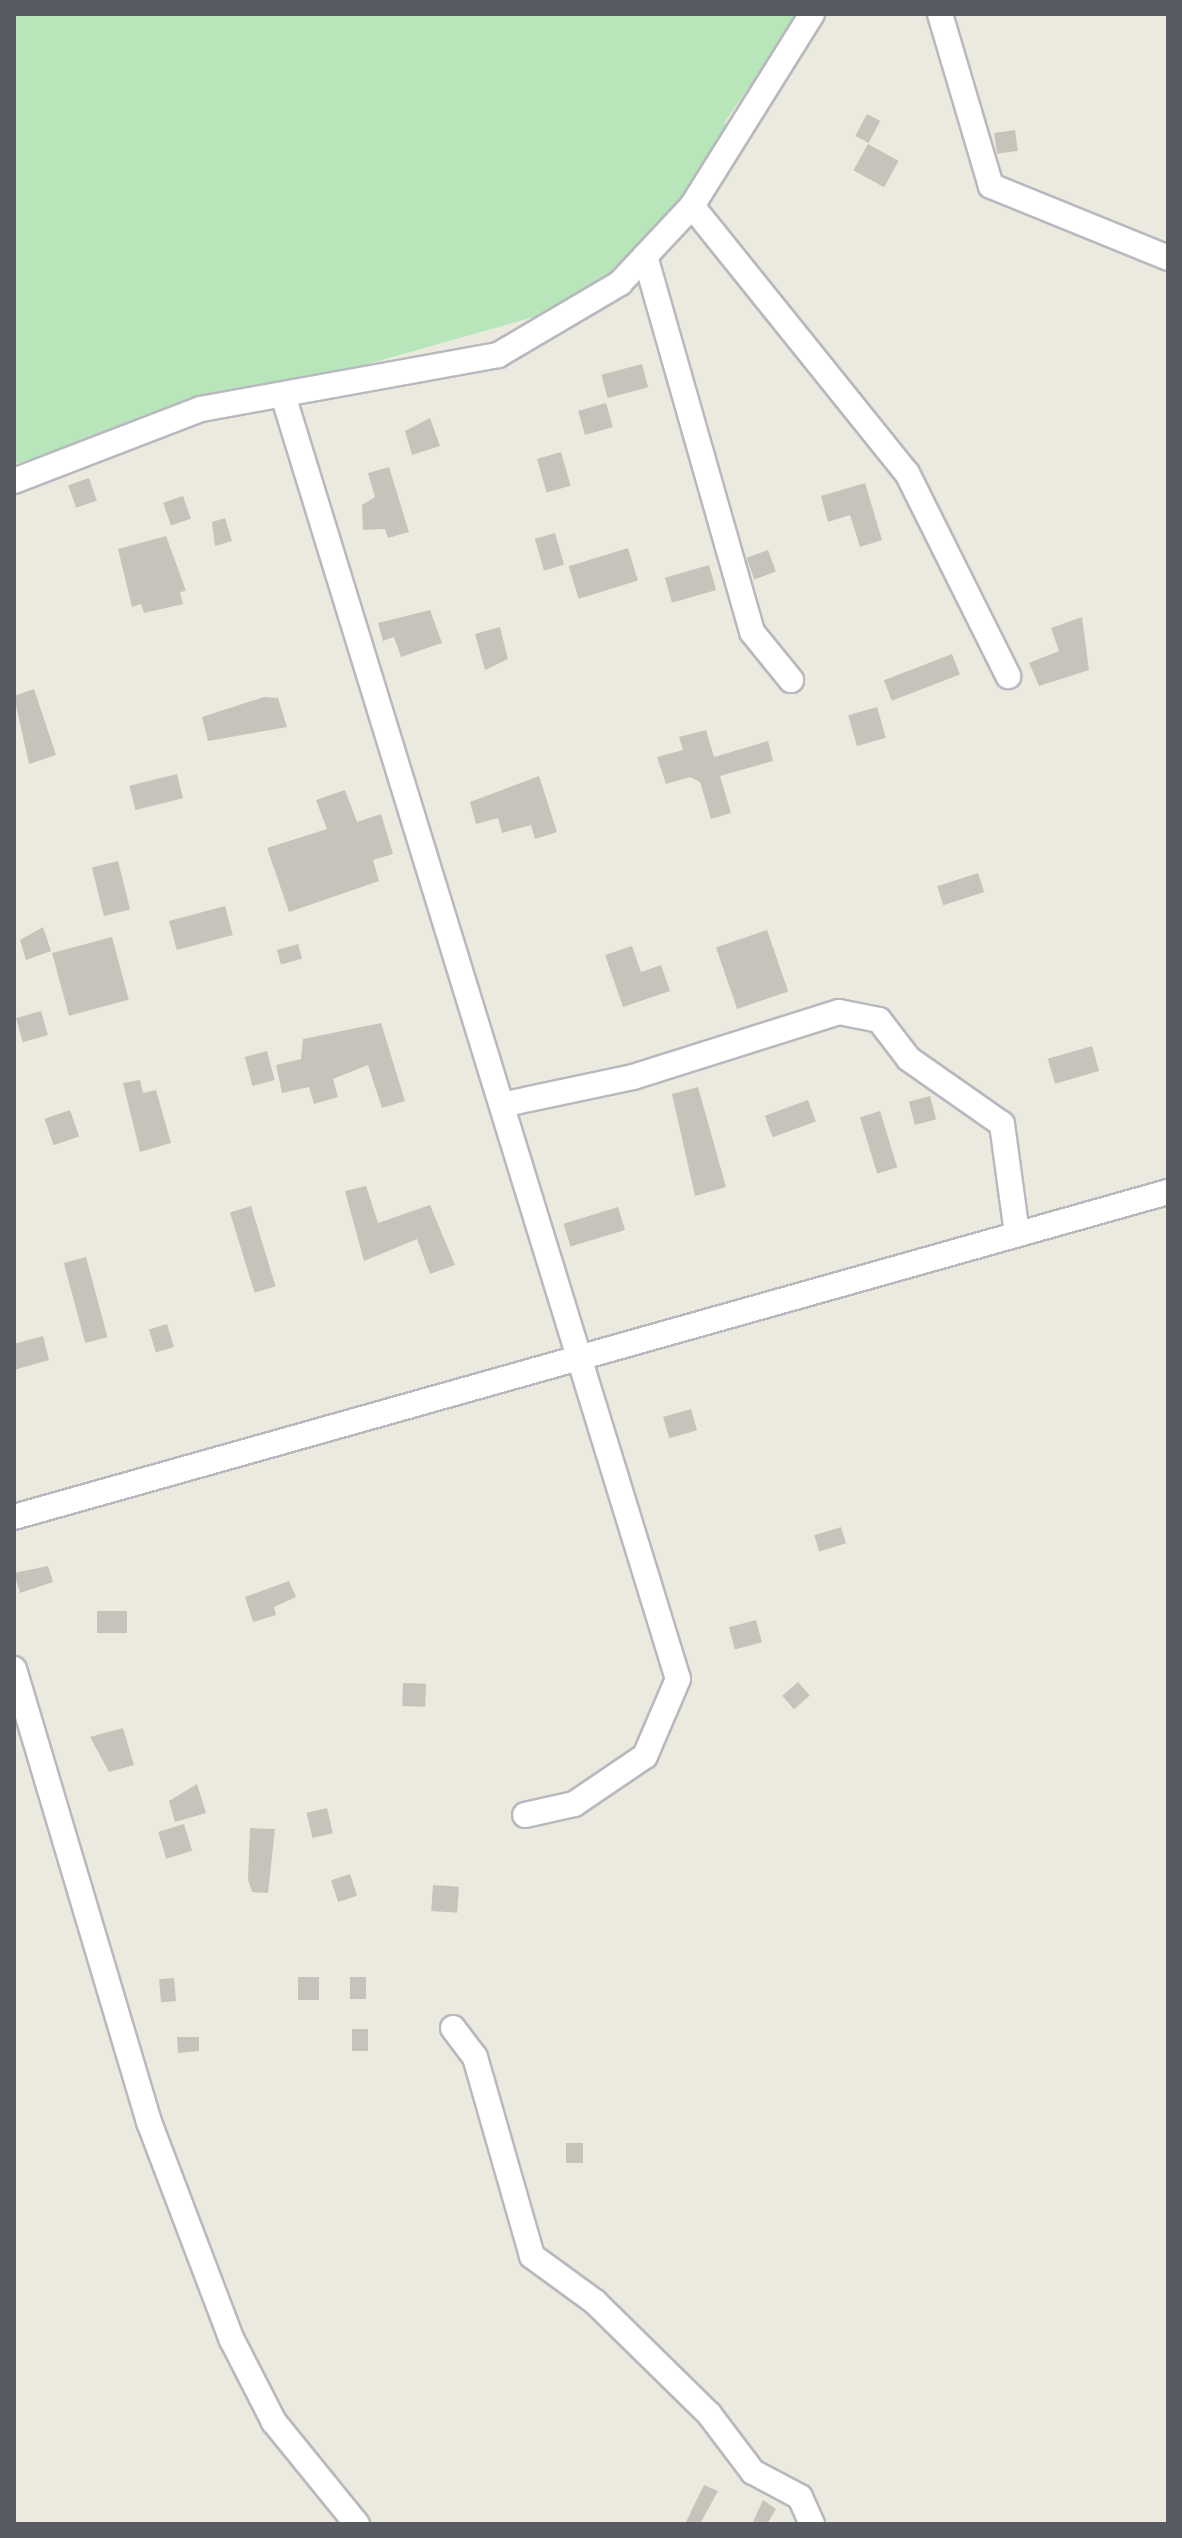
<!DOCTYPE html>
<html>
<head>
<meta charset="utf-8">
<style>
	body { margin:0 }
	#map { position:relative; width:1182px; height:2538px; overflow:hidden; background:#eceade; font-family:"Archivo Narrow",sans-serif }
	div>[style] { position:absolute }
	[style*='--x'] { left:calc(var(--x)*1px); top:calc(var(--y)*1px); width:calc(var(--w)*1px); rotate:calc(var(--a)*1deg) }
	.green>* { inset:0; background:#b8e6ba }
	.building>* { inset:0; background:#c7c3bb; transform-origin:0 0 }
	.roads { filter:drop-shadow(2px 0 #b7b9bf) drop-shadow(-2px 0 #b7b9bf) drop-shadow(0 2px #b7b9bf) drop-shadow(0 -2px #b7b9bf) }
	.minor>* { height:24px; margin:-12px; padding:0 12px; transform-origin:12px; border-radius:12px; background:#fff }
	span { translate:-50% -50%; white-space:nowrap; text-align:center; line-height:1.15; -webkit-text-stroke:6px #fff; paint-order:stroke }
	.frame { position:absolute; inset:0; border:16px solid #585b61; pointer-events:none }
</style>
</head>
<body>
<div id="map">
	<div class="green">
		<i style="clip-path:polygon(14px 14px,800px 14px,724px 123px,738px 132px,620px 283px,550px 324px,534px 317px,14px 464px)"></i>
	</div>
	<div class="building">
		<i style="left:867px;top:114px;width:15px;height:25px;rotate:28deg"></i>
		<i style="left:1015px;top:130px;width:21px;height:21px;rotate:82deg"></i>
		<i style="left:868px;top:144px;width:35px;height:30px;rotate:29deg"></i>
		<i style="left:642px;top:364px;width:24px;height:42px;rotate:75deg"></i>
		<i style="left:606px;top:403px;width:25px;height:29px;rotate:74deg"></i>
		<i style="clip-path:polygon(430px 418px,440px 446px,412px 455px,405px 431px)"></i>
		<i style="left:561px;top:452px;width:35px;height:25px;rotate:74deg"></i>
		<i style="clip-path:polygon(389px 467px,409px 532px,388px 538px,385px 529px,363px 530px,362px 505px,375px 497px,368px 473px)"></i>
		<i style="left:89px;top:478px;width:24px;height:22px;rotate:71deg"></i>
		<i style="clip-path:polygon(865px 483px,882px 540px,860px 547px,850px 515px,828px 522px,821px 496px)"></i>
		<i style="left:183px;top:496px;width:24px;height:21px;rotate:71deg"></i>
		<i style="clip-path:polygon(225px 518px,232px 541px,215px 546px,212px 522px)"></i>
		<i style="left:555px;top:533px;width:33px;height:21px;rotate:74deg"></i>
		<i style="clip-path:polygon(166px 536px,186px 591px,180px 592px,183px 604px,144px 613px,141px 604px,132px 607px,118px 549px)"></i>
		<i style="left:628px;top:548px;width:34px;height:62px;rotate:73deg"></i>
		<i style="left:768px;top:550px;width:23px;height:23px;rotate:70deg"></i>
		<i style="left:709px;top:565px;width:26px;height:46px;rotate:74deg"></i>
		<i style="clip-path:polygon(430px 610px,442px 643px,401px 657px,394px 637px,383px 641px,378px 623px)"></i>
		<i style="clip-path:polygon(1082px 617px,1089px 670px,1039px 686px,1029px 663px,1059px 651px,1051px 628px)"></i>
		<i style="clip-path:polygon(500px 627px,508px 659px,485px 670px,475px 634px)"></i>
		<i style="left:952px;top:654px;width:22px;height:73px;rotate:69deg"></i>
		<i style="clip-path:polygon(34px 689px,56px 755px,29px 764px,14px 696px)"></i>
		<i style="clip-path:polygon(264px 697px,278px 698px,287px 727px,208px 741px,202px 717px)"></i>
		<i style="left:877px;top:707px;width:32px;height:30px;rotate:74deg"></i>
		<i style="clip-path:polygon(706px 730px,714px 757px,768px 741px,773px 761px,720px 776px,731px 813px,711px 819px,700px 782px,690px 777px,666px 784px,657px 757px,683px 750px,679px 737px)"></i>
		<i style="left:177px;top:774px;width:25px;height:49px;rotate:76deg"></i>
		<i style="clip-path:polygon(539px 776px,557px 832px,535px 839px,531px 825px,502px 833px,498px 818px,476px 824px,470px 802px)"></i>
		<i style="clip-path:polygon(345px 790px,357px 822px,381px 814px,393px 854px,373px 860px,379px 881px,289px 912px,267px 848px,327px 829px,316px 800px)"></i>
		<i style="left:118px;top:861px;width:50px;height:27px;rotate:76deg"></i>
		<i style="left:978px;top:873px;width:20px;height:43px;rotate:72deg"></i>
		<i style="left:225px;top:906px;width:30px;height:58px;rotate:75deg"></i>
		<i style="clip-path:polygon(43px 927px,51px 951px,26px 960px,20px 940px)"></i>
		<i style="left:767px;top:930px;width:65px;height:54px;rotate:71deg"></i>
		<i style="left:112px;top:937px;width:65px;height:62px;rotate:75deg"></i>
		<i style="left:298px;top:944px;width:15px;height:22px;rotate:74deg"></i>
		<i style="clip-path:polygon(632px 946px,641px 972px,661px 965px,670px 991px,623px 1007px,605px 955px)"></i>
		<i style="left:41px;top:1011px;width:25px;height:26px;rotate:74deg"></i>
		<i style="clip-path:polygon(381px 1023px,405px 1101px,382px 1108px,368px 1065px,333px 1079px,338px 1097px,314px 1104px,309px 1087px,282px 1093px,276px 1065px,301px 1059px,303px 1039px)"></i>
		<i style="left:1092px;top:1046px;width:26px;height:46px;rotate:74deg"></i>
		<i style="left:267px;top:1051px;width:30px;height:23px;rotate:75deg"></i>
		<i style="clip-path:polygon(140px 1080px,143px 1093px,156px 1090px,171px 1143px,140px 1152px,123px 1083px)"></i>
		<i style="clip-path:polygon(698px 1087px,726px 1187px,695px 1196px,672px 1094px)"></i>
		<i style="left:930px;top:1096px;width:24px;height:22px;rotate:75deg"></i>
		<i style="left:808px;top:1100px;width:23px;height:46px;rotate:70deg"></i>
		<i style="left:70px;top:1110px;width:28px;height:27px;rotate:71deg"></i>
		<i style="left:880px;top:1111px;width:59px;height:21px;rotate:73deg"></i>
		<i style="clip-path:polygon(366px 1186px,378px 1223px,430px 1205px,455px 1265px,430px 1274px,417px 1239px,364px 1261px,345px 1191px)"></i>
		<i style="left:251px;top:1206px;width:84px;height:22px;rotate:73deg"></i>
		<i style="left:618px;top:1207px;width:24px;height:57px;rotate:73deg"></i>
		<i style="left:86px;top:1257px;width:83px;height:23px;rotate:75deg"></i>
		<i style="left:167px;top:1324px;width:24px;height:19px;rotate:73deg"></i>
		<i style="clip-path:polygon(43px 1336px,49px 1360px,14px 1370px,14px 1344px)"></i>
		<i style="left:691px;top:1409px;width:22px;height:29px;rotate:74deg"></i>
		<i style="left:841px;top:1527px;width:17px;height:28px;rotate:73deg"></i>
		<i style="clip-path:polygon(48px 1566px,53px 1582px,20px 1593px,14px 1573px)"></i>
		<i style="clip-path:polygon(289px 1581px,296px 1597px,274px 1607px,276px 1615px,253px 1622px,245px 1597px)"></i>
		<i style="left:127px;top:1611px;width:22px;height:30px;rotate:90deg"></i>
		<i style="left:756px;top:1620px;width:23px;height:28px;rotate:75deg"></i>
		<i style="left:798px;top:1682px;width:18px;height:21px;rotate:49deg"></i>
		<i style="left:403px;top:1683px;width:23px;height:23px;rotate:2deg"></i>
		<i style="clip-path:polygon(123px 1728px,134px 1765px,109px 1772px,90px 1737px)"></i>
		<i style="clip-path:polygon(197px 1784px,206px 1813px,175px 1822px,169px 1801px)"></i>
		<i style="left:327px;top:1808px;width:26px;height:21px;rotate:77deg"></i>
		<i style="left:184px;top:1824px;width:28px;height:27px;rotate:73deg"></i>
		<i style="clip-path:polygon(250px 1828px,275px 1829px,268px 1893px,252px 1892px,248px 1880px)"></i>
		<i style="left:350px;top:1874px;width:23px;height:20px;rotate:72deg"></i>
		<i style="left:433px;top:1885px;width:26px;height:26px;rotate:4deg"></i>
		<i style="left:298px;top:1977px;width:21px;height:23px"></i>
		<i style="left:366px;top:1977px;width:22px;height:16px;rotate:90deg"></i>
		<i style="left:174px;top:1978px;width:23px;height:15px;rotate:85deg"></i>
		<i style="left:352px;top:2029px;width:16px;height:22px"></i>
		<i style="clip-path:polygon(177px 2037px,199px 2037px,199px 2051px,178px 2053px)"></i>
		<i style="left:566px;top:2143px;width:17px;height:20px"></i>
		<i style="clip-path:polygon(704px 2485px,718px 2491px,700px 2524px,685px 2524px)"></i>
		<i style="clip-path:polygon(763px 2500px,776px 2509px,767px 2524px,752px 2524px)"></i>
	</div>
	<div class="roads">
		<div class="minor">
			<i style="--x:940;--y:14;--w:179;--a:73.5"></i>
			<i style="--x:991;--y:186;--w:191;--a:22.1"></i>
			<i style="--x:692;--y:206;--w:343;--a:51.2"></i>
			<i style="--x:907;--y:473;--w:227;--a:63.5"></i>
			<i style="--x:645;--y:256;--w:391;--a:74.1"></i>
			<i style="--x:752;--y:632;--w:62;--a:50.9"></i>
			<i style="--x:283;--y:395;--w:1343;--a:72.9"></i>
			<i style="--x:678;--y:1679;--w:84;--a:113.2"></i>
			<i style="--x:645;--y:1756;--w:86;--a:145.9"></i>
			<i style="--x:574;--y:1804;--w:50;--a:167.3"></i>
			<i style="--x:14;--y:481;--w:200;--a:-21.1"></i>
			<i style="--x:201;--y:409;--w:302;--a:-10.3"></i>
			<i style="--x:498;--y:355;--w:142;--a:-30.5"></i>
			<i style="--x:620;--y:283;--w:105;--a:-46.9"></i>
			<i style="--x:692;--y:206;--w:226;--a:-58"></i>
			<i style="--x:506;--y:1104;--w:130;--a:-12"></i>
			<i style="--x:633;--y:1077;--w:216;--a:-17.5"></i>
			<i style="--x:839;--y:1012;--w:41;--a:11.3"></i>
			<i style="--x:879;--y:1020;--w:49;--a:52.4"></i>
			<i style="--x:909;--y:1059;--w:113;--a:35"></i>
			<i style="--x:1002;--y:1124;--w:111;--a:82.2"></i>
			<i style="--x:14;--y:1517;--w:1199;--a:-15.73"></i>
			<i style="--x:14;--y:1669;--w:473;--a:73.4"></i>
			<i style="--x:149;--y:2122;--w:233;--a:69.2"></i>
			<i style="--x:232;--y:2340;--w:92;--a:62.9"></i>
			<i style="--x:274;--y:2422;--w:132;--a:50.9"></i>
			<i style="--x:453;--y:2028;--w:36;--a:53"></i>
			<i style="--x:475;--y:2057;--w:207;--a:74"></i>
			<i style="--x:532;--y:2256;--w:78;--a:36.1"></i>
			<i style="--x:595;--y:2302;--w:160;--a:44.5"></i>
			<i style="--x:709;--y:2414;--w:73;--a:52.8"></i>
			<i style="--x:753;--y:2472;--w:53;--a:28"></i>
			<i style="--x:800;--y:2497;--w:30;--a:66"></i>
		</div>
	</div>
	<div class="frame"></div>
</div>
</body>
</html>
